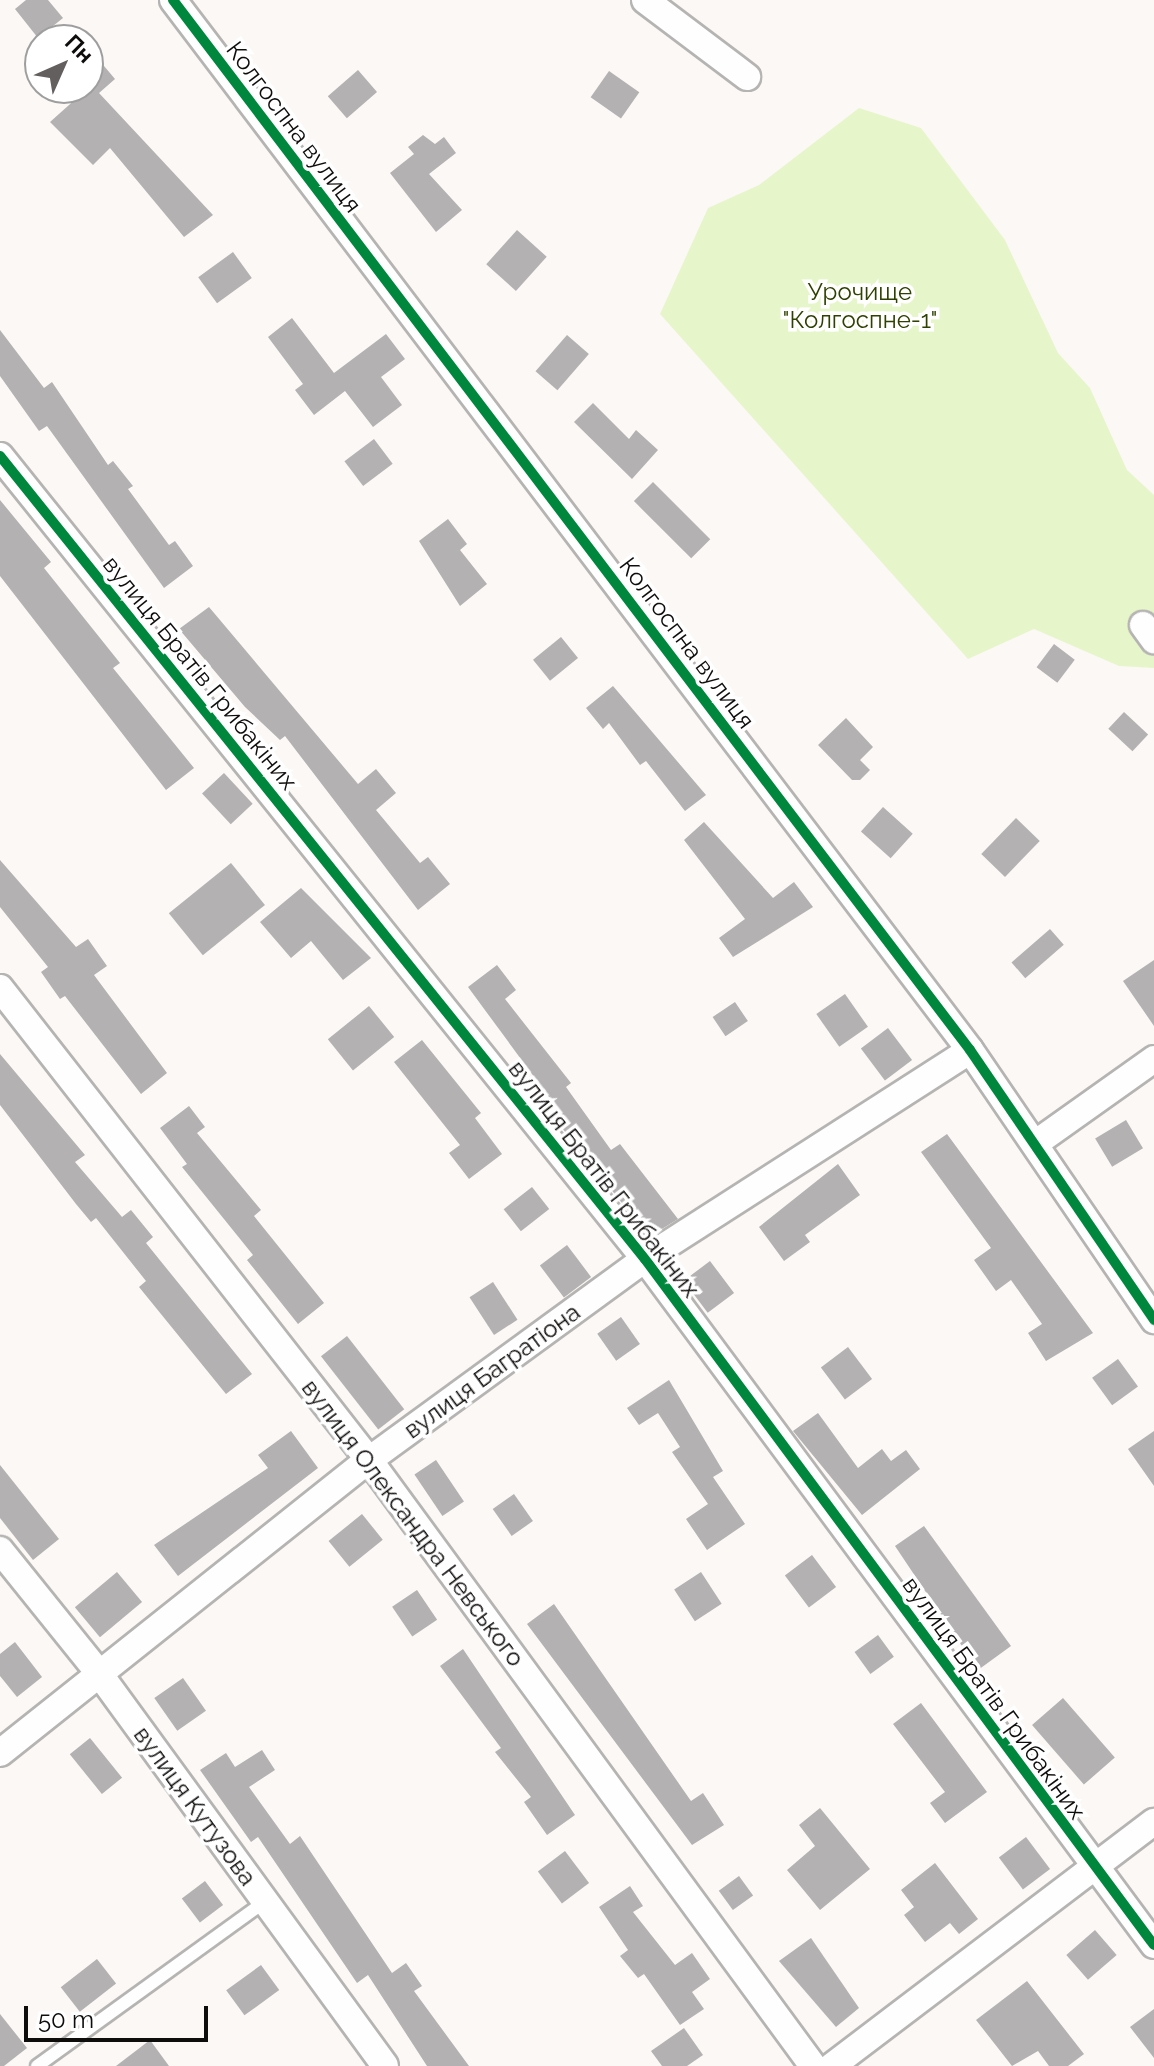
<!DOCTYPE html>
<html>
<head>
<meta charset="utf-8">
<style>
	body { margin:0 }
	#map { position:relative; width:1154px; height:2066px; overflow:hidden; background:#fbf8f6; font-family:Raleway,sans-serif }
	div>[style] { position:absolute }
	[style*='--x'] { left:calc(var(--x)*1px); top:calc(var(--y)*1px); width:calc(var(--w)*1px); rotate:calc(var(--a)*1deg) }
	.green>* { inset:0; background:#e7f6ca }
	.building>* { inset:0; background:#b3b1b1; transform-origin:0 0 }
	.roads { filter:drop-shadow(2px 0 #b6b4b3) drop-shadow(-2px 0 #b6b4b3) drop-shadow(0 2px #b6b4b3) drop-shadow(0 -2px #b6b4b3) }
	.service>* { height:12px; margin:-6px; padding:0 6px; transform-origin:6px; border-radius:6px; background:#fefefe }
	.minor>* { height:26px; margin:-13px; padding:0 13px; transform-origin:13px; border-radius:13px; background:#fefefe }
	.cycleway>* { height:10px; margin:-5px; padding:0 5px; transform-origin:5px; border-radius:5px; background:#00873e }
	span { translate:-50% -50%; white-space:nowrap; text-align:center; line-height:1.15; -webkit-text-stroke:7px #fff; paint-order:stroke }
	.street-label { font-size:24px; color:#0f0d0c }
	.park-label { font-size:24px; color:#2f4100 }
	.north { position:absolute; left:24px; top:24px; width:80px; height:80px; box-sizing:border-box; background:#fff; border:2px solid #9f9e9e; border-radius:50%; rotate:45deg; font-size:22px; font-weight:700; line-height:32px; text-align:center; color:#0f0d0c }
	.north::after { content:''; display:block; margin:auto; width:28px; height:36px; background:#625f5e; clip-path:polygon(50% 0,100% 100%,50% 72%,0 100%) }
	.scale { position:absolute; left:24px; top:2006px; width:184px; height:36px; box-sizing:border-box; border:4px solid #0f0d0c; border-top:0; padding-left:10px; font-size:24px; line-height:28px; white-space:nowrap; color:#0f0d0c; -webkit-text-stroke:6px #fff; paint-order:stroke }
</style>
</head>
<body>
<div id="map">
	<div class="green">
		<i style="clip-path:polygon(859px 108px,921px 128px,1005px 240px,1058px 353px,1090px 388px,1127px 470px,1154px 495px,1154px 668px,1119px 666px,1034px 629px,968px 659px,660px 314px,708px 208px,759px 185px)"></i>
	</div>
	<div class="building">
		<i style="clip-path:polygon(26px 0,48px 0,63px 18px,38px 38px,15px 9px)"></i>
		<i style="clip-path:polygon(88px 47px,115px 79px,99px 93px,213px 215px,184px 237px,110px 148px,93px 165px,50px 122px,88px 88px)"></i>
		<i style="left:358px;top:70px;width:29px;height:40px;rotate:49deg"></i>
		<i style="left:609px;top:71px;width:37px;height:32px;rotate:35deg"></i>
		<i style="clip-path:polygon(423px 135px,435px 144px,444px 137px,456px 153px,429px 174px,462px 210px,436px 232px,390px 173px,414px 154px,408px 147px)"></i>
		<i style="left:517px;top:230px;width:40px;height:46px;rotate:42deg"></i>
		<i style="left:233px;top:252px;width:32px;height:43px;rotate:54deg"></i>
		<i style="clip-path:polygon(292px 318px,334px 373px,386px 334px,405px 359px,381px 377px,402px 405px,373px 427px,345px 391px,314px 415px,295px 390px,303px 384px,268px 337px)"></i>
		<i style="clip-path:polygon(0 330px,44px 388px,52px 382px,108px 465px,113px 461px,133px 486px,128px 489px,169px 545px,175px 541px,193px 566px,164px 588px,47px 426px,39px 431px,0 376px)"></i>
		<i style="left:567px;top:335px;width:29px;height:48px;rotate:41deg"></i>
		<i style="clip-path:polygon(593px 403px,629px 439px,636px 430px,658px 450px,632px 479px,574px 422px)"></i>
		<i style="left:374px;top:439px;width:31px;height:37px;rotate:53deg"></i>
		<i style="left:653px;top:482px;width:81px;height:27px;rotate:45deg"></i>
		<i style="clip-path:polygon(0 500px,51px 562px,44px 568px,120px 663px,113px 668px,194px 768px,166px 790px,0 576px)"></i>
		<i style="clip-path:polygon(448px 519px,467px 544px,460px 550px,487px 584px,460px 606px,419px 541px)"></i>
		<i style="clip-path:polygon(209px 607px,358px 784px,376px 769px,396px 793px,376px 810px,420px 863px,428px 857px,450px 884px,418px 910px,285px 736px,280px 740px,245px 707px,179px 629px)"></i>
		<i style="left:561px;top:637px;width:27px;height:36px;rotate:51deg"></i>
		<i style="left:1054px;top:644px;width:26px;height:29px;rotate:37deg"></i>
		<i style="clip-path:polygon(613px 686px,706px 795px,685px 811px,646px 761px,640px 765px,609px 723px,603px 729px,586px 708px)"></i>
		<i style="left:1124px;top:712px;width:33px;height:23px;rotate:43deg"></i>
		<i style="clip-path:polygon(846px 718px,873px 747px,860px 760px,870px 770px,860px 780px,852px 780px,818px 745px)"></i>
		<i style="left:224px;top:773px;width:42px;height:30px;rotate:47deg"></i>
		<i style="left:883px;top:807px;width:40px;height:33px;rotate:42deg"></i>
		<i style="left:1016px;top:818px;width:33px;height:50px;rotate:44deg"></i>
		<i style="clip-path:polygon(704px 822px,773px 898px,794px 882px,813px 907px,733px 957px,719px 938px,745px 919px,684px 840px)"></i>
		<i style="clip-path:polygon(0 860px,76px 947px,88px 939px,107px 966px,94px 975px,167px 1073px,141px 1094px,65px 996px,60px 999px,41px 972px,48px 967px,0 907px)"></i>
		<i style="left:231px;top:863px;width:54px;height:80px;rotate:51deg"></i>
		<i style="clip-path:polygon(301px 888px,371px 958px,343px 980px,311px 941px,291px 958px,260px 922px)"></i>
		<i style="left:1050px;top:929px;width:21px;height:51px;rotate:49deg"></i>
		<i style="clip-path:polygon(1154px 960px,1154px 1026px,1123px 981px)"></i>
		<i style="clip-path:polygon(497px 965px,516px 990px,505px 999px,571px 1083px,566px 1087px,611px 1150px,620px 1144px,678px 1219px,649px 1237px,562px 1128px,568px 1123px,468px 987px)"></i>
		<i style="left:845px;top:994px;width:40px;height:35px;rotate:55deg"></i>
		<i style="left:735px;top:1002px;width:23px;height:27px;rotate:56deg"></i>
		<i style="left:369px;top:1006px;width:40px;height:53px;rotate:51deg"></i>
		<i style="left:888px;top:1028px;width:40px;height:34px;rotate:53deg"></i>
		<i style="clip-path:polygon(422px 1040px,481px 1113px,475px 1118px,502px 1154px,469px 1179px,449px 1153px,460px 1145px,394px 1062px)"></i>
		<i style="clip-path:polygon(0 1054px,85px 1155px,75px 1162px,122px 1217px,131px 1210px,153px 1237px,146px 1243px,252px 1374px,226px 1394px,139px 1287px,146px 1281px,96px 1218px,91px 1222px,76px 1204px,0 1105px)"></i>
		<i style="clip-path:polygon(189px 1106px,205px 1127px,197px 1133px,261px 1210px,254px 1216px,324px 1303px,298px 1324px,247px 1260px,253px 1255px,182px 1167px,187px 1164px,160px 1128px)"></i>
		<i style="left:1126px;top:1120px;width:33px;height:36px;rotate:59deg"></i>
		<i style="clip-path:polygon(947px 1134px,1093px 1333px,1046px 1361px,1028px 1333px,1042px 1324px,1011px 1280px,996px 1291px,974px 1260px,991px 1248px,921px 1152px)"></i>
		<i style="clip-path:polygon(838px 1164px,860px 1195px,805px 1235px,810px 1242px,784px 1261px,759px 1227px)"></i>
		<i style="left:532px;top:1187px;width:28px;height:36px;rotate:52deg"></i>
		<i style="left:567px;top:1245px;width:40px;height:34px;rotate:53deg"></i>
		<i style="left:710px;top:1261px;width:40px;height:33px;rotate:53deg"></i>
		<i style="left:493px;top:1282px;width:45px;height:28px;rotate:57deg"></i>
		<i style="left:621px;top:1317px;width:33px;height:29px;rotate:55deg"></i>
		<i style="left:347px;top:1336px;width:93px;height:33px;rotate:52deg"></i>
		<i style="left:848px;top:1347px;width:40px;height:34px;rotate:53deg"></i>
		<i style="left:1118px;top:1359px;width:34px;height:32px;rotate:54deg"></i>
		<i style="clip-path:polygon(669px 1380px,723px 1471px,713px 1477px,745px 1524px,707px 1550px,686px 1519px,708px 1504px,672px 1452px,680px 1447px,658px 1413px,639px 1425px,627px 1408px)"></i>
		<i style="clip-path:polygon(818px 1413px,858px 1468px,882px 1449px,891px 1461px,906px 1450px,920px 1469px,862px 1515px,793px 1431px)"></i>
		<i style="clip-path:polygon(291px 1431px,318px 1468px,178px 1576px,154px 1545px,268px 1468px,258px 1455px)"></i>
		<i style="clip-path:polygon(1154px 1431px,1154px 1486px,1128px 1449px)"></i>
		<i style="left:436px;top:1460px;width:50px;height:26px;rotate:56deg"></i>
		<i style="clip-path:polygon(0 1465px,59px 1539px,33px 1560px,0 1518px)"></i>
		<i style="left:514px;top:1494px;width:33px;height:26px;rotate:55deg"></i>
		<i style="left:362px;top:1514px;width:33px;height:43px;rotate:51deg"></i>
		<i style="clip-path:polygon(924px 1526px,1011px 1646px,978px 1670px,895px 1546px)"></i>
		<i style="left:812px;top:1555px;width:40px;height:34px;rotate:53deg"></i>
		<i style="left:117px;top:1572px;width:39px;height:55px;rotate:50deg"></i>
		<i style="left:701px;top:1572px;width:38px;height:32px;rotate:57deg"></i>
		<i style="left:417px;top:1590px;width:36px;height:30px;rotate:56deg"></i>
		<i style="clip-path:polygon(554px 1604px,691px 1801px,703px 1793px,724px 1825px,692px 1845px,527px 1624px)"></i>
		<i style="left:878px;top:1635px;width:27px;height:29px;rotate:54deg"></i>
		<i style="clip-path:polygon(15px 1642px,42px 1677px,17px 1697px,0 1676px,0 1654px)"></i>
		<i style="clip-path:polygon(463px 1649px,575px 1815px,547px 1835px,524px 1802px,531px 1797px,495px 1752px,501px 1748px,440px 1666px)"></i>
		<i style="left:183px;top:1678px;width:40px;height:35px;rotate:55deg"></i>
		<i style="left:1063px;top:1698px;width:79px;height:41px;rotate:49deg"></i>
		<i style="clip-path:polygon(921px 1703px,987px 1792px,945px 1823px,930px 1803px,945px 1792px,893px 1724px)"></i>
		<i style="left:90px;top:1738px;width:51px;height:26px;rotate:51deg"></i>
		<i style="clip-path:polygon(262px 1750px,275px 1770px,249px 1787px,290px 1844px,300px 1836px,392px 1973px,406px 1963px,422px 1986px,414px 1991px,469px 2066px,427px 2066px,368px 1975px,357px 1983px,258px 1837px,251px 1842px,200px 1770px,226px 1753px,235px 1767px)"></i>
		<i style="clip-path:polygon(820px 1808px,870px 1869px,820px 1910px,787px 1870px,815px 1846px,799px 1825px)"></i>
		<i style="left:1026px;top:1837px;width:40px;height:34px;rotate:53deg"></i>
		<i style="left:565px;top:1851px;width:40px;height:34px;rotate:53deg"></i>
		<i style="clip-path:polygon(935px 1863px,978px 1919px,959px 1934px,950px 1923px,925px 1942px,904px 1915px,914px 1907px,901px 1890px)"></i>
		<i style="left:739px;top:1876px;width:24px;height:25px;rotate:54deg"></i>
		<i style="left:205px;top:1881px;width:30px;height:29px;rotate:53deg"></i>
		<i style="clip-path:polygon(630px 1886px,643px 1906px,633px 1912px,675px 1965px,692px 1953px,710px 1979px,692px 1992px,704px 2009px,680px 2025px,644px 1974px,638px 1978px,620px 1956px,628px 1950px,599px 1907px)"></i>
		<i style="left:1095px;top:1930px;width:33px;height:38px;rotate:49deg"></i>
		<i style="clip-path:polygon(811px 1938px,859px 2008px,836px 2027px,779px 1961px)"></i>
		<i style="left:97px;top:1959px;width:31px;height:46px;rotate:52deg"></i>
		<i style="left:261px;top:1965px;width:31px;height:43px;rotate:54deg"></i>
		<i style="clip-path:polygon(1027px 1981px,1084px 2054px,1068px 2066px,1049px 2066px,1038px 2051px,1012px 2066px,976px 2020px)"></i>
		<i style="clip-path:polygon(1154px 2009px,1154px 2058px,1130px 2027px)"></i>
		<i style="clip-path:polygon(0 2014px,27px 2048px,4px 2066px,0 2066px)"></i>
		<i style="clip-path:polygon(684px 2028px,703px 2055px,687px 2066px,662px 2066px,651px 2051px)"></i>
		<i style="clip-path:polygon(150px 2040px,169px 2066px,116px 2066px)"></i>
	</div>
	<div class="roads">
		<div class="service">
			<i style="--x:37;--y:2066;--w:280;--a:-35.8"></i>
		</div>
		<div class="minor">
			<i style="--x:173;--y:0;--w:1318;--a:52.8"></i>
			<i style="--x:970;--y:1050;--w:327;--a:55.7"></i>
			<i style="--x:645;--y:0;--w:128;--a:37"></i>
			<i style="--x:0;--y:456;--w:1030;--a:51.23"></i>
			<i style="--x:645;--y:1259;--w:854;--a:53.43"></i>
			<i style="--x:1143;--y:625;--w:19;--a:54"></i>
			<i style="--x:0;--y:988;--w:599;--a:51.98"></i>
			<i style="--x:369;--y:1460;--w:751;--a:53.77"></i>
			<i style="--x:1036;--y:1143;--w:145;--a:-35.4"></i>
			<i style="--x:0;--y:1550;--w:156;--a:51.2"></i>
			<i style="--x:98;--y:1672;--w:487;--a:53.9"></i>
			<i style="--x:0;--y:1753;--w:471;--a:-38.5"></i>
			<i style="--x:369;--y:1460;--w:341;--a:-36.1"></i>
			<i style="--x:645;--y:1259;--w:386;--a:-32.7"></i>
			<i style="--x:832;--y:2066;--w:404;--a:-37.2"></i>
		</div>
	</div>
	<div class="cycleway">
		<i style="--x:173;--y:0;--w:1318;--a:52.8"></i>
		<i style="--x:970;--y:1050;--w:327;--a:55.7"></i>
		<i style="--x:0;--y:456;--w:1030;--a:51.23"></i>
		<i style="--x:645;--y:1259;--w:854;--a:53.43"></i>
	</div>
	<div class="street-label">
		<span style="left:294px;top:127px;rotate:53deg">Колгоспна вулиця</span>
		<span style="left:687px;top:643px;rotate:53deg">Колгоспна вулиця</span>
		<span style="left:200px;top:673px;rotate:51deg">вулиця Братів Грибакіних</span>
		<span style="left:604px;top:1179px;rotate:52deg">вулиця Братів Грибакіних</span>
		<span style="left:492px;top:1371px;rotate:-36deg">вулиця Багратіона</span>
		<span style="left:413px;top:1523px;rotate:53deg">вулиця Олександра Невського</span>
		<span style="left:994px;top:1698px;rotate:54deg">вулиця Братів Грибакіних</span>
		<span style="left:195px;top:1806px;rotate:54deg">вулиця Кутузова</span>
	</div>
	<div class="park-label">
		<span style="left:860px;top:306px">Урочище<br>"Колгоспне-1"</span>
	</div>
	<div class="north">Пн</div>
	<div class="scale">50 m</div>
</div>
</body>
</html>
